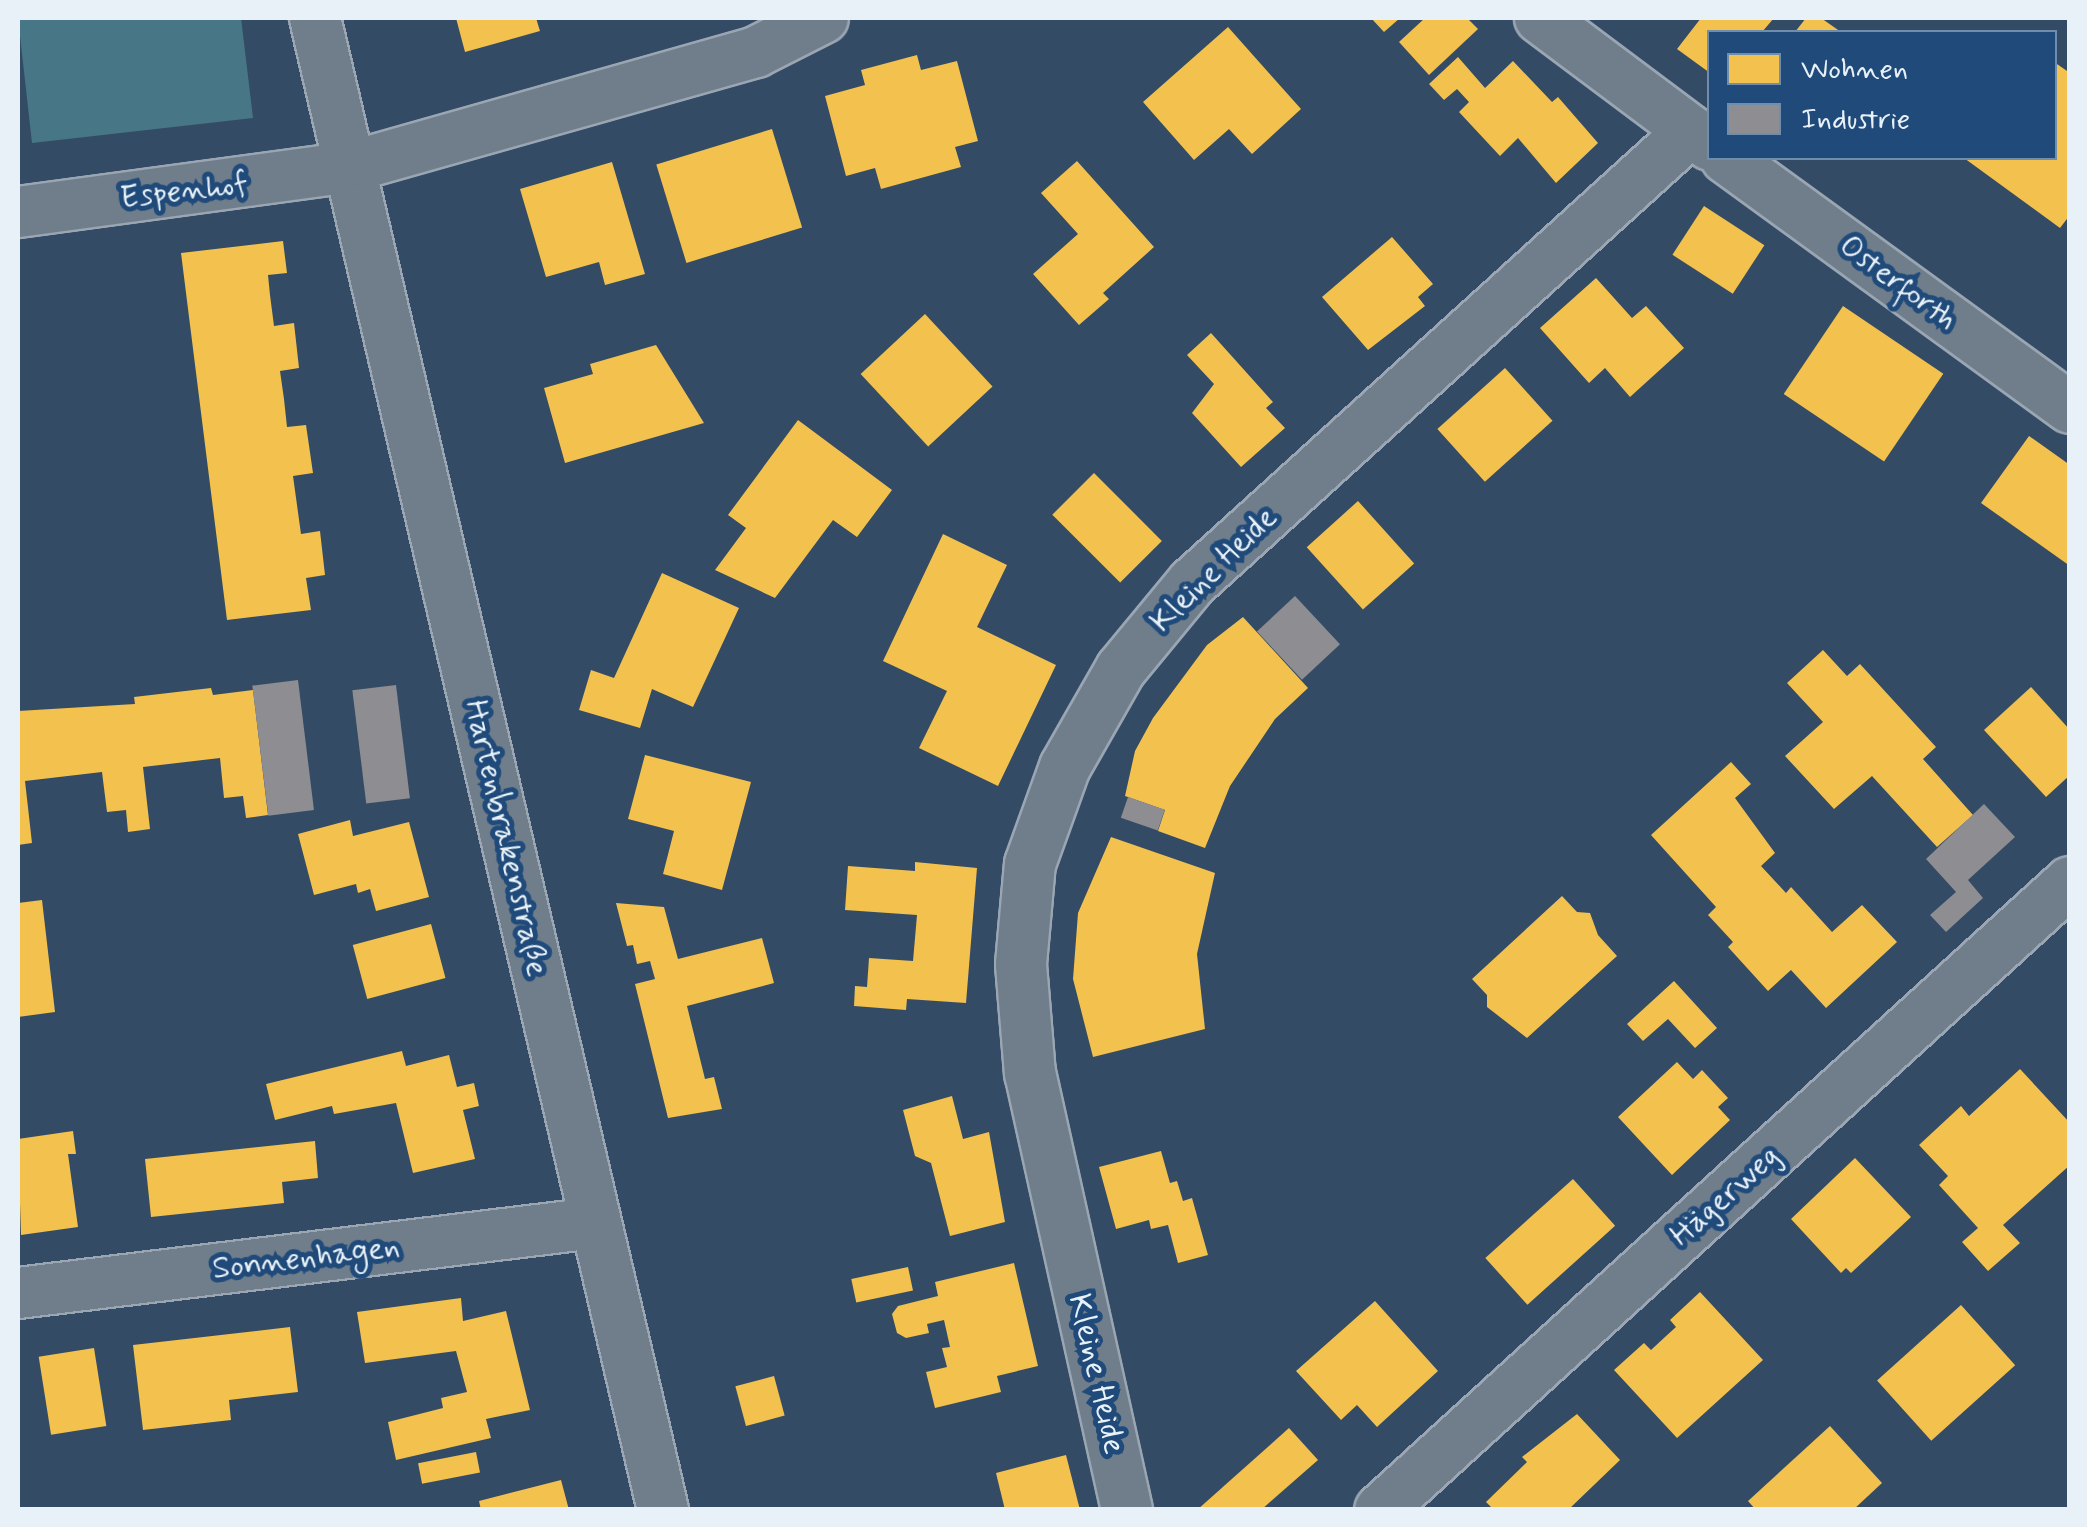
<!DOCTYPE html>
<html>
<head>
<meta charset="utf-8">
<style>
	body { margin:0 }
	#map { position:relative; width:2087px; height:1527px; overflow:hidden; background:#344b65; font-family:Mynerve,sans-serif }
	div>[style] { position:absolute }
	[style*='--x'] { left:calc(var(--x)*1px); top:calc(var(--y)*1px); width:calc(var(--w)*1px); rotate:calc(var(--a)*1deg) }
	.green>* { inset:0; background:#477786 }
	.homes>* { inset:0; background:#f2c14e; transform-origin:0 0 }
	.industry>* { inset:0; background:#8d8d92; transform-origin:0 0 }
	.roads { filter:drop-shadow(2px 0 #9aa6b3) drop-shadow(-2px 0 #9aa6b3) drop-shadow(0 2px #9aa6b3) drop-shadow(0 -2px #9aa6b3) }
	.street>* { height:50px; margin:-25px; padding:0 25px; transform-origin:25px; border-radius:25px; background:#707e8c }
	span { translate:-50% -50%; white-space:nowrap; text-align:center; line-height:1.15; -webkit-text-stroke:10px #1f4a7a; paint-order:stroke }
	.street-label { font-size:32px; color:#e8f1f8 }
	.frame { position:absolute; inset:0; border:20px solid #e8f1f8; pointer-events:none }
	.legend { position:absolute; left:1707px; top:30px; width:350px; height:130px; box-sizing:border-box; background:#1f4a7a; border:2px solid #6f8dac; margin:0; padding:12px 18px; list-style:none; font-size:30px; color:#e8f1f8 }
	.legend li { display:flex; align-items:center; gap:20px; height:50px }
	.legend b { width:50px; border:2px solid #6f8dac }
</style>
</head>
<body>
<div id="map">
	<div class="green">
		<i style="clip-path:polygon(18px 18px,241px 18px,253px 118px,32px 143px)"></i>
	</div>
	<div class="homes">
		<i style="clip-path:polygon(456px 18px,536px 18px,540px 31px,465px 52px)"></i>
		<i style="clip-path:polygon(1371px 18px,1400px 18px,1384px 32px)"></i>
		<i style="clip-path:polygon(1425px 18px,1467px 18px,1478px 29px,1429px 75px,1399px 42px)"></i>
		<i style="clip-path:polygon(1701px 18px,1774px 18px,1762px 32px,1710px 32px,1710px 73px,1677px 49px)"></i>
		<i style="clip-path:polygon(1806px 18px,1821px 18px,1841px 32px,1795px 32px)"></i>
		<i style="clip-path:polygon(1228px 27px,1301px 109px,1252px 154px,1229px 129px,1194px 160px,1143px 102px)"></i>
		<i style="clip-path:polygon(917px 55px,921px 70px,957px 61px,978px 141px,955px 147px,961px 167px,881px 189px,875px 168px,846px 176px,825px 96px,865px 85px,861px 70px)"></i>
		<i style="clip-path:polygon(1458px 57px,1485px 88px,1513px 61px,1552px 102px,1558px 97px,1598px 143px,1556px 183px,1518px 138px,1500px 156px,1459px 112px,1469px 102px,1457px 89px,1444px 100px,1429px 84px)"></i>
		<i style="clip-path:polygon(2054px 62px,2070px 73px,2070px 215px,2060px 228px,1964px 158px,2054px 158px)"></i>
		<i style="left:772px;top:129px;width:103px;height:121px;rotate:73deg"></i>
		<i style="clip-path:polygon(1077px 161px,1154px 247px,1103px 293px,1109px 299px,1079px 325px,1033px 274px,1078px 234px,1041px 193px)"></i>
		<i style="clip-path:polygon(612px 162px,645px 274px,605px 285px,599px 262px,546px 277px,520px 189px)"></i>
		<i style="left:1704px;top:206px;width:72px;height:58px;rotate:33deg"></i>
		<i style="clip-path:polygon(1392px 237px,1433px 284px,1418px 297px,1425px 306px,1368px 350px,1322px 297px)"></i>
		<i style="clip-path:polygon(283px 241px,287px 273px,268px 275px,270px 295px,274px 326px,294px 323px,299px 368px,280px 371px,284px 399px,287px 427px,306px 425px,313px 473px,293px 476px,301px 534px,320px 531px,325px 575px,306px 578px,311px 610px,227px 620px,181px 253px)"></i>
		<i style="clip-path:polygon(1596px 278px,1632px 318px,1646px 306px,1684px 348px,1630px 397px,1605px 368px,1589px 383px,1540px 328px)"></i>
		<i style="left:1843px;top:306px;width:121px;height:106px;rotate:34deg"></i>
		<i style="left:925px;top:314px;width:99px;height:88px;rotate:47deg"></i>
		<i style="clip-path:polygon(1211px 333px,1273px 402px,1266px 408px,1285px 428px,1241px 467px,1192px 413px,1214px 384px,1187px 355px)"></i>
		<i style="clip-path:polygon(656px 345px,704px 423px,565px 463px,544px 388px,593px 374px,590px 364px)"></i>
		<i style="left:1505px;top:368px;width:71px;height:91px;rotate:48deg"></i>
		<i style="clip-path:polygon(798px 420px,892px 490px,857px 537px,833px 520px,775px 598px,715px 570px,746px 528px,728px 515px)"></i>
		<i style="clip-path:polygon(2029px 436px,2070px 465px,2070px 566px,1981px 503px)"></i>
		<i style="left:1094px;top:473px;width:96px;height:59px;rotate:45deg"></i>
		<i style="left:1358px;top:501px;width:84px;height:69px;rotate:48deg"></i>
		<i style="clip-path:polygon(943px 534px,1007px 565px,977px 627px,1056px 665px,998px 786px,919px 748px,947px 691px,883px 661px)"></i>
		<i style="clip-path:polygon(662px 573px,739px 608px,693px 707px,652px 689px,640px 728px,579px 710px,591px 670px,614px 678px)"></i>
		<i style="clip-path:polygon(1243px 617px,1308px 688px,1275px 719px,1230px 786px,1205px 848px,1158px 831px,1165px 810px,1125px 796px,1135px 751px,1153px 718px,1207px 645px)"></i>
		<i style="clip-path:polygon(1823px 650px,1847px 676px,1860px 664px,1936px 747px,1923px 759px,1973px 815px,1937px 847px,1872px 776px,1834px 809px,1785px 756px,1823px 722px,1787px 683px)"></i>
		<i style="clip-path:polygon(2031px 687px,2070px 730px,2070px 775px,2046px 797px,1984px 730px)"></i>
		<i style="clip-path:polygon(211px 688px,213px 695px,253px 690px,268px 815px,246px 818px,243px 796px,224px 798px,220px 758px,143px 767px,150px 829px,128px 832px,126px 810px,107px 812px,102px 772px,25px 781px,32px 843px,18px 845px,18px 711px,135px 704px,134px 697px)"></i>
		<i style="clip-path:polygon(645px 755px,751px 782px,722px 890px,663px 874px,674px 831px,628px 819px)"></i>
		<i style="clip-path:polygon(1731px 762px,1751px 784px,1735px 798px,1775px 853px,1761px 866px,1786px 893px,1791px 887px,1832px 932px,1862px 905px,1897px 942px,1826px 1008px,1791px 970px,1768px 991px,1728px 947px,1733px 942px,1708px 915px,1716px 907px,1651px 835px)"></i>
		<i style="clip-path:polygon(350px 820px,353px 836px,409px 822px,429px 897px,376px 911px,370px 889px,358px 893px,356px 884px,314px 895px,298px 834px)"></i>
		<i style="clip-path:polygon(1111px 837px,1215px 873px,1197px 954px,1205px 1029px,1093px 1057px,1073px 979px,1078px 913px)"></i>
		<i style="clip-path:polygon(915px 862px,977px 868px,966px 1003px,907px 999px,906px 1010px,854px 1006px,855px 986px,867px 987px,869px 958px,913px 961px,917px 915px,845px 910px,848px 866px,915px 871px)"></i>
		<i style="clip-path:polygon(1562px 896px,1577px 912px,1590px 913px,1598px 935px,1617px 956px,1527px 1038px,1487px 1007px,1487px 995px,1472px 979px)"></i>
		<i style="clip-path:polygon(42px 900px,55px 1012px,18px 1017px,18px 903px)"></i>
		<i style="clip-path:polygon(616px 903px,664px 907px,678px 959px,762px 938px,774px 983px,687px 1006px,705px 1079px,714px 1077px,722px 1109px,668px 1118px,635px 984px,655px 979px,650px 961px,637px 964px,633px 945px,627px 946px)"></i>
		<i style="left:431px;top:924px;width:56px;height:81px;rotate:75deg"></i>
		<i style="clip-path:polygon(1674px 981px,1717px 1028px,1695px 1048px,1668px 1019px,1643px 1041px,1627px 1024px)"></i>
		<i style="clip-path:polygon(402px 1051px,406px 1066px,449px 1055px,457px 1087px,474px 1083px,479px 1106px,463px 1110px,475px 1159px,413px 1173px,396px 1103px,334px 1114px,332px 1106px,275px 1120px,266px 1084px)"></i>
		<i style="clip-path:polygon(1677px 1062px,1693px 1079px,1702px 1070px,1728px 1098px,1718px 1107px,1730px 1120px,1672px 1175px,1618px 1117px)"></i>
		<i style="clip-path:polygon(2020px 1069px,2070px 1123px,2070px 1165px,2003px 1225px,2020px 1243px,1988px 1271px,1962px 1242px,1978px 1228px,1939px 1185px,1948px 1176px,1919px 1145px,1961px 1106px,1969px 1116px)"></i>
		<i style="clip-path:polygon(952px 1096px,963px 1139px,989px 1132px,1005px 1222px,950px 1236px,931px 1163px,915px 1156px,903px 1110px)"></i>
		<i style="clip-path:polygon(73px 1131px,76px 1154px,68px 1154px,78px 1227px,21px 1235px,18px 1139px)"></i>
		<i style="clip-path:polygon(315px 1141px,318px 1178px,282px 1182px,284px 1203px,151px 1217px,145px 1159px)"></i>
		<i style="clip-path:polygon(1161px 1151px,1170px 1183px,1177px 1181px,1183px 1201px,1192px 1198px,1208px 1255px,1178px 1263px,1168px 1225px,1151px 1229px,1149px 1220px,1116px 1229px,1099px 1167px)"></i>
		<i style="clip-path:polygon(1855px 1158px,1911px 1217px,1851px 1273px,1846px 1268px,1841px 1273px,1791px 1219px)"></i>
		<i style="left:1573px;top:1179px;width:63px;height:118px;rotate:48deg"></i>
		<i style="clip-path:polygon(1014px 1263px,1038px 1366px,997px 1376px,1001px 1392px,935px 1408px,926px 1372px,947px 1367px,942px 1348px,950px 1347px,944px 1320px,927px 1324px,929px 1333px,906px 1338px,897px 1333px,892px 1314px,898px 1306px,938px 1296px,935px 1282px)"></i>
		<i style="left:908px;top:1267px;width:24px;height:58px;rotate:78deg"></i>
		<i style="clip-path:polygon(1700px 1292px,1763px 1360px,1677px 1438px,1614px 1370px,1644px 1343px,1651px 1350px,1665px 1337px,1676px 1327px,1670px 1320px)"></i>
		<i style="clip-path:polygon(461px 1298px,463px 1321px,506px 1311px,530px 1410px,486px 1419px,491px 1438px,396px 1460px,388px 1422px,443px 1408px,441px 1398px,467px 1392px,456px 1351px,365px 1363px,357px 1312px)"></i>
		<i style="clip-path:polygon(1375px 1301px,1438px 1371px,1377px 1427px,1357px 1405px,1341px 1420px,1296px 1371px)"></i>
		<i style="left:1961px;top:1305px;width:81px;height:113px;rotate:48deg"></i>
		<i style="clip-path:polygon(290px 1327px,298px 1392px,229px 1400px,231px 1420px,143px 1430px,133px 1345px)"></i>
		<i style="left:94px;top:1348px;width:79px;height:56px;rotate:81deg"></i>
		<i style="left:774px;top:1376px;width:41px;height:40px;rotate:75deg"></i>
		<i style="clip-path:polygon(1577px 1414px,1620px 1460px,1568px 1510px,1494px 1510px,1486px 1502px,1527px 1462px,1522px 1457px)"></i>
		<i style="clip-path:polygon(1830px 1426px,1882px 1483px,1853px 1510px,1756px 1510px,1748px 1501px)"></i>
		<i style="clip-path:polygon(1289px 1428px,1318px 1460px,1261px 1510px,1197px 1510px)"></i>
		<i style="left:476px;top:1452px;width:21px;height:59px;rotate:79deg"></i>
		<i style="clip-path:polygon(1066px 1455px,1080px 1510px,1005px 1510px,996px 1473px)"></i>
		<i style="clip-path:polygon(561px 1480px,569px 1510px,481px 1510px,479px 1501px)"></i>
	</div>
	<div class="industry">
		<i style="left:1295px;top:596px;width:66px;height:52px;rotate:47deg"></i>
		<i style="left:298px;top:680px;width:131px;height:46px;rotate:83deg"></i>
		<i style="left:396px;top:685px;width:114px;height:44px;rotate:83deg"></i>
		<i style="left:1128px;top:797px;width:39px;height:22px;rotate:19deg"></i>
		<i style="clip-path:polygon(1984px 804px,2015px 837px,1968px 880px,1983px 898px,1946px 932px,1930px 915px,1956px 892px,1926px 859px)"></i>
	</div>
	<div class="roads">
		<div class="street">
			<i style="--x:315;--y:18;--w:1532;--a:76.87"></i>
			<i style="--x:1540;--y:18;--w:212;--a:36.8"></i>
			<i style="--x:1726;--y:158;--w:425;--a:36"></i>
			<i style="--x:18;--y:212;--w:335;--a:-7.7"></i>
			<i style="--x:350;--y:167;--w:422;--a:-15.8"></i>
			<i style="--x:756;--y:52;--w:75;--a:-26.9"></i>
			<i style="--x:18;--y:1293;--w:581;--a:-6.92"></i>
			<i style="--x:1127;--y:1510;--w:447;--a:-102.5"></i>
			<i style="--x:1030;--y:1074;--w:110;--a:-94.7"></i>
			<i style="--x:1021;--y:964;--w:100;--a:-84.9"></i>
			<i style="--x:1030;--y:864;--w:103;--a:-70.2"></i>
			<i style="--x:1065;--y:767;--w:113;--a:-60.3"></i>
			<i style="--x:1121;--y:669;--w:112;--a:-50.5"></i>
			<i style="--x:1192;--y:583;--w:673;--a:-42.17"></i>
			<i style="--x:1380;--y:1510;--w:933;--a:-42.31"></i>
		</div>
	</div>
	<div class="street-label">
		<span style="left:184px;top:191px;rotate:-7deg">Espenhof</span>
		<span style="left:1898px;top:283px;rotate:36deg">Osterforth</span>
		<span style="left:1214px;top:570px;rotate:-45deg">Kleine Heide</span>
		<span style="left:506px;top:838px;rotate:77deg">Hartenbrakenstraße</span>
		<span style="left:1725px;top:1196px;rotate:-42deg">Hägerweg</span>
		<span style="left:306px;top:1258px;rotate:-7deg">Sonnenhagen</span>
		<span style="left:1096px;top:1374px;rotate:77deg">Kleine Heide</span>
	</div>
	<div class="frame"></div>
	<ul class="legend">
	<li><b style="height:28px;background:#f2c14e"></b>Wohnen</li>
	<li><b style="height:28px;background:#8d8d92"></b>Industrie</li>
	</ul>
</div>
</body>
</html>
